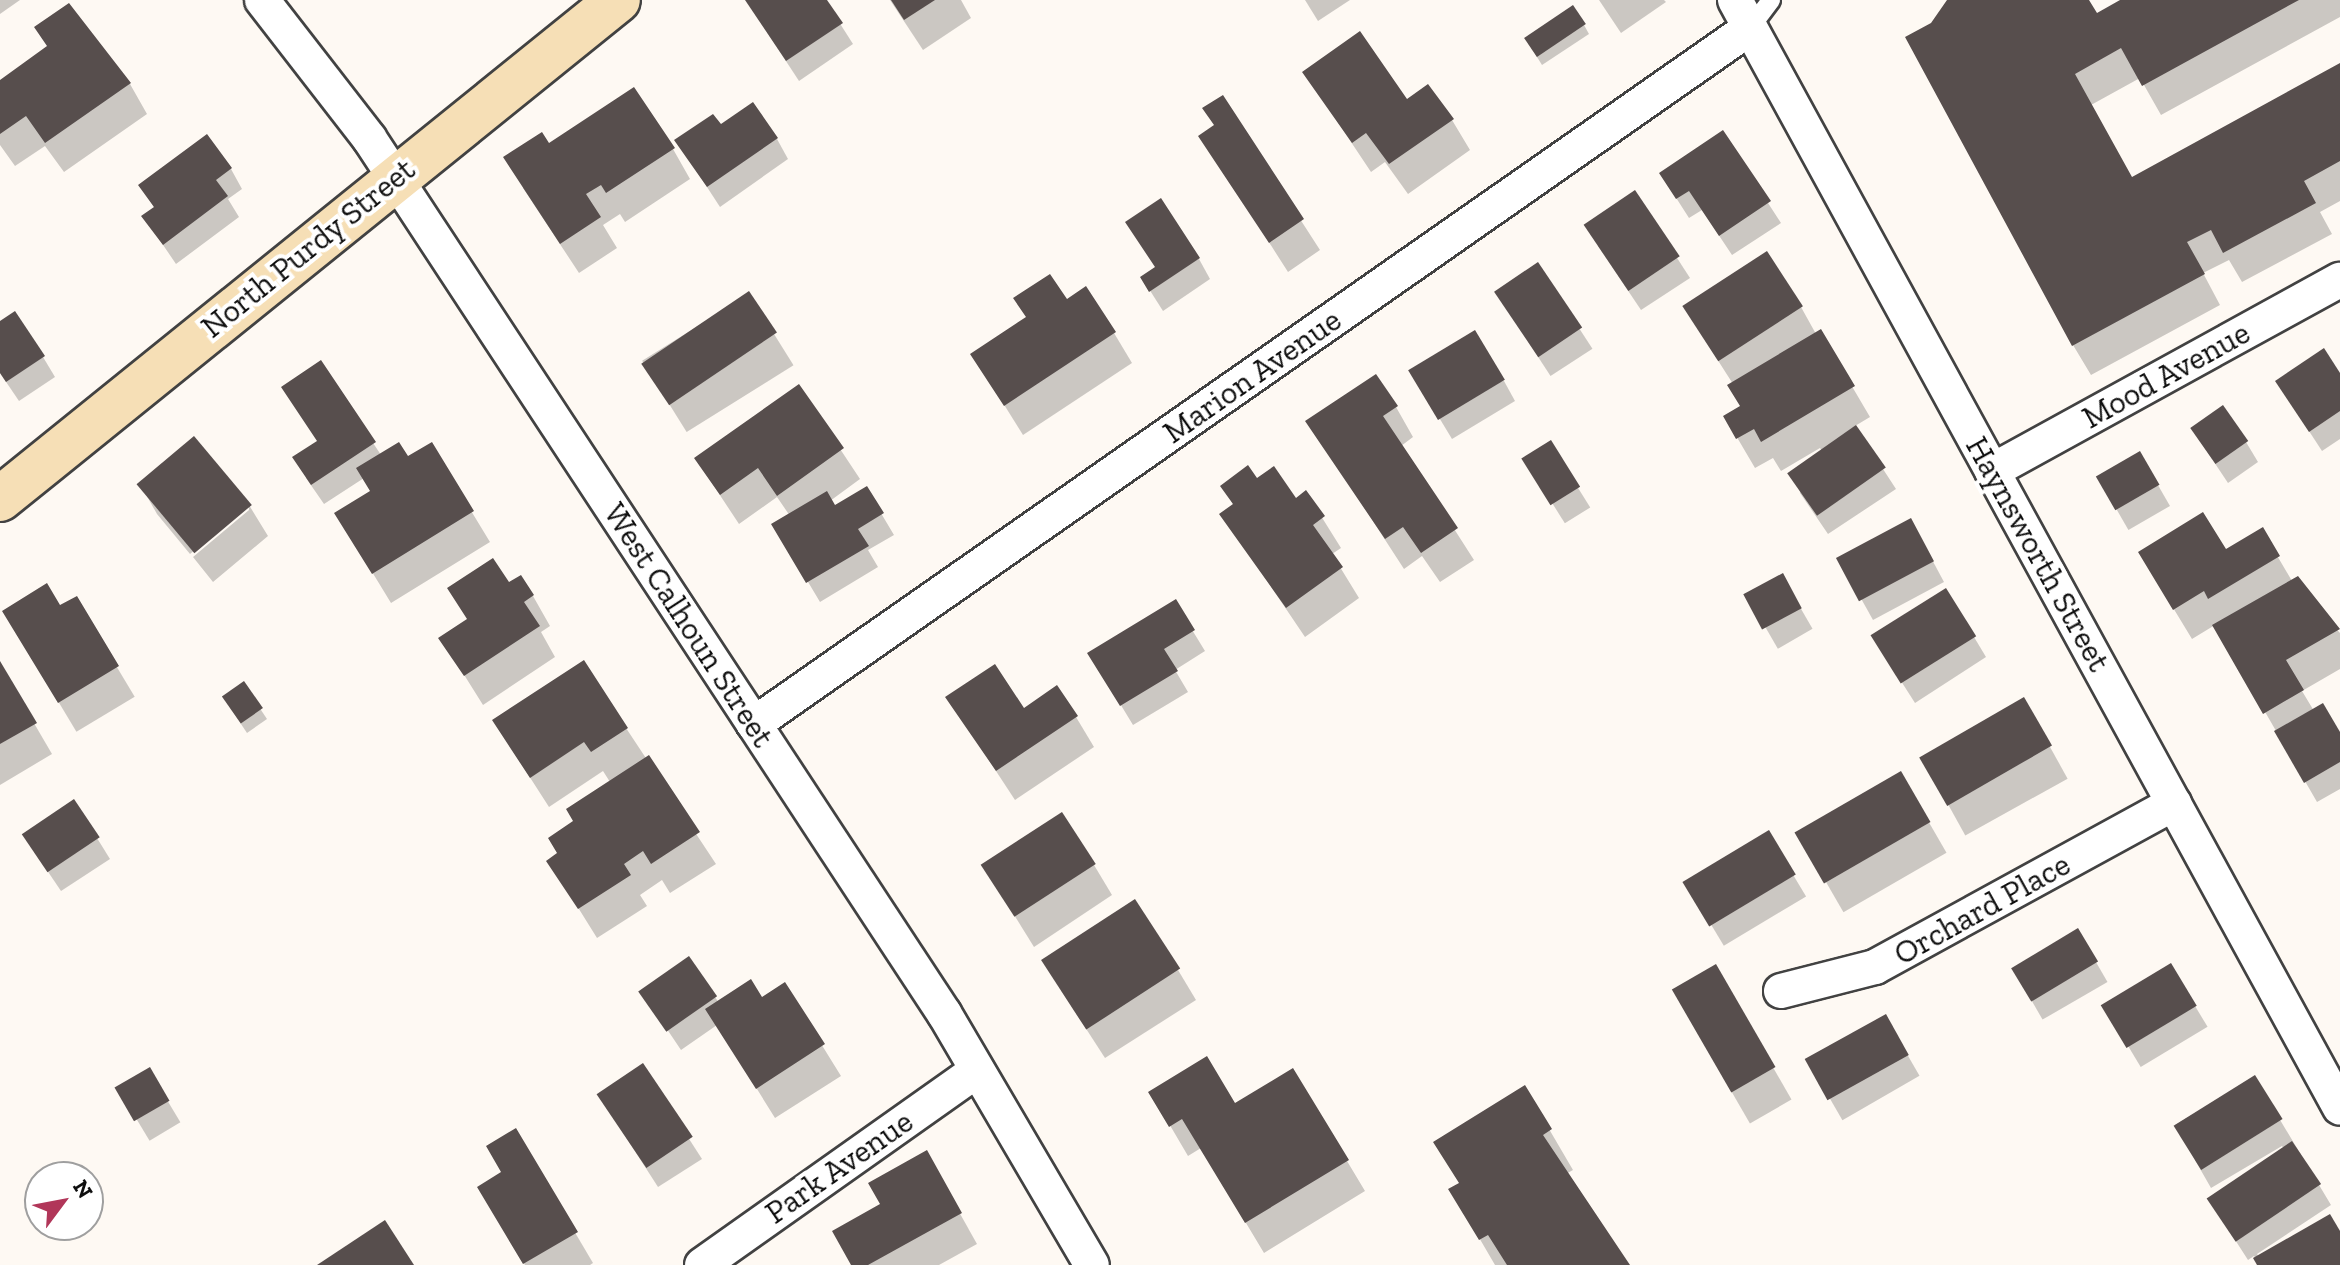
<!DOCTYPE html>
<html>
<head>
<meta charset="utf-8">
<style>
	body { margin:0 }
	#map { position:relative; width:2340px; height:1265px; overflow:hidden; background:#fef9f3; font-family:"Zilla Slab",serif }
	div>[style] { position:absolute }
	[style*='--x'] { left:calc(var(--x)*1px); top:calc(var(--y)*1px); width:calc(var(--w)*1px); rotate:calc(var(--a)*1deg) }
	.shadow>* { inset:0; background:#0003; transform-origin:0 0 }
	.building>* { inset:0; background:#574e4d; transform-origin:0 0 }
	.roads { filter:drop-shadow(2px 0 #424242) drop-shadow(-2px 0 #424242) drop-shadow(0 2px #424242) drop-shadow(0 -2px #424242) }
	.lane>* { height:18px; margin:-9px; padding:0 9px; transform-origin:9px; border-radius:9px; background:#fff }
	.street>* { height:34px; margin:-17px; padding:0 17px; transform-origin:17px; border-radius:17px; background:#fff }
	.secondary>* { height:44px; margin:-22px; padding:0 22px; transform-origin:22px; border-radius:22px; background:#f6dfb6 }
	span { translate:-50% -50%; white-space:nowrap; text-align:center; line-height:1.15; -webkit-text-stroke:8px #fff; paint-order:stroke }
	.street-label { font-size:32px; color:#0f0f0f }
	.north { position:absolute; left:24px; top:1161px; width:80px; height:80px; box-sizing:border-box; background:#fff; border:2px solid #9f9f9f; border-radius:50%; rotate:58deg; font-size:22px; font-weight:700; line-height:32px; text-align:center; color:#0f0f0f }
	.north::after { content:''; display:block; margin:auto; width:28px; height:36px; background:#b13659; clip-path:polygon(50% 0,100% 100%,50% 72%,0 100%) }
</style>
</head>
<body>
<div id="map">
	<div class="shadow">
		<i style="clip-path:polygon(0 0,20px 0,0 14px)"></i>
		<i style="clip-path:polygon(746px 0,825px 0,853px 44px,799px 81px)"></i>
		<i style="clip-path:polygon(890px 0,961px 0,971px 18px,923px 50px)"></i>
		<i style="clip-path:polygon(1305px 0,1350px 0,1318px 21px)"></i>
		<i style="clip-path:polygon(1599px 0,1664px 0,1666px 2px,1621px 33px)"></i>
		<i style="clip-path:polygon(1949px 0,2088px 0,2097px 15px,2125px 0,2340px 0,2340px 17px,2161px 115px,2140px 78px,2091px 105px,2132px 179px,2340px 65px,2340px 201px,2320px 212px,2332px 234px,2242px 282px,2229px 260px,2203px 273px,2220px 305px,2091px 375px,2073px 345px,1933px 24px)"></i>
		<i style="clip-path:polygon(1584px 25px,1589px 34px,1542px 65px,1525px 38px)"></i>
		<i style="clip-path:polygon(1305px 73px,1407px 102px,1452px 120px,1470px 150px,1408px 194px,1385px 162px,1371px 172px)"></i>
		<i style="clip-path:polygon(0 82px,130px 84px,147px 114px,64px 172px,45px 146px,15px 166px,0 145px)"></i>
		<i style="clip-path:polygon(1222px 98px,1320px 250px,1288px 272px,1201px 136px,1215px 126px)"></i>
		<i style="clip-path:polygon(720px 127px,777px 139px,788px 159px,720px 207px,677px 141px)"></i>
		<i style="clip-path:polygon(1722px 132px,1781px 223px,1732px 255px,1702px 210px,1689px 218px,1673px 193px)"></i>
		<i style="clip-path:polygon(548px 145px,673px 149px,690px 179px,625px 222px,620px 214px,603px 225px,617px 248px,579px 273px,523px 188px)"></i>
		<i style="clip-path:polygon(231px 169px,242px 189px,228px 199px,239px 217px,176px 264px,144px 217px,155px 209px,141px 186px)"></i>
		<i style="clip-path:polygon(1635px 193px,1690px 278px,1641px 310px,1598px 246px)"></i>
		<i style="clip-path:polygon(1199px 259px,1210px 279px,1163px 311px,1142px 278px)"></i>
		<i style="left:1538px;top:265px;width:100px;height:50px;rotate:57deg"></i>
		<i style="left:749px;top:294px;width:84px;height:126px;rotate:58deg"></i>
		<i style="clip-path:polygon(1801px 307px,1816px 334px,1820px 332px,1870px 417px,1855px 426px,1896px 489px,1828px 534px,1800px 493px,1822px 451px,1820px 448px,1781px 471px,1773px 458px,1755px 468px,1725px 417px,1742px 407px,1733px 384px,1703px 337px)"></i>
		<i style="clip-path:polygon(0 323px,43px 357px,55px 377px,19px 401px,0 373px)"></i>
		<i style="clip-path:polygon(1114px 333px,1132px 363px,1023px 435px,973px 355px)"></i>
		<i style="clip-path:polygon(320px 363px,381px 455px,407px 459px,431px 445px,490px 542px,391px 603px,355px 544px,372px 492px,364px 478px,324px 504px,306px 478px,318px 442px)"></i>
		<i style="clip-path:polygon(2340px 376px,2340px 439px,2322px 451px,2277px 382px)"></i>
		<i style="clip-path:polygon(1504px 381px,1515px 401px,1452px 439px,1423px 391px)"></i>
		<i style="clip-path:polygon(799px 387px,860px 479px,830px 501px,834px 507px,866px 488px,894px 535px,868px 550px,878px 567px,820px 602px,774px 525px,790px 516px,777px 497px,739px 524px,696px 459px)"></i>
		<i style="clip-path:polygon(1396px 407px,1413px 437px,1401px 446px,1474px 560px,1440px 582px,1422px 556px,1404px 569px,1308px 421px)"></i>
		<i style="clip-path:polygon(2192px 429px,2246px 442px,2258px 462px,2228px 483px)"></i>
		<i style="left:1550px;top:443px;width:76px;height:30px;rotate:58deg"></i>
		<i style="left:2140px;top:454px;width:60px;height:48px;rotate:60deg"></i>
		<i style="clip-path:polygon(1256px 481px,1295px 500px,1306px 492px,1341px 548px,1332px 554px,1359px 598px,1305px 637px,1222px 514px,1234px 506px,1223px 486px)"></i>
		<i style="clip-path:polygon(140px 484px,249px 505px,190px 554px,157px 514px)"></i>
		<i style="clip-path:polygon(249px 505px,268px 536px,213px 582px,193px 557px,249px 510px)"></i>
		<i style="clip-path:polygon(2262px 530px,2292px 581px,2340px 633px,2340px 669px,2302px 691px,2314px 711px,2340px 736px,2340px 789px,2317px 802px,2215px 625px,2192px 639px,2158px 583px,2225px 552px)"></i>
		<i style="clip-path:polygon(1922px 541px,1944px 582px,1873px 620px,1839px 559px)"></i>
		<i style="left:1782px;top:576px;width:61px;height:40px;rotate:60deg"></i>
		<i style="clip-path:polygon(508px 585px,533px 596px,550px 626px,541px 632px,555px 657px,483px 705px,441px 638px,468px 621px)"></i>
		<i style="left:76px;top:599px;width:114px;height:68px;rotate:59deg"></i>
		<i style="clip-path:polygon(1175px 602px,1205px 651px,1175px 670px,1188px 692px,1133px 725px,1102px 674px)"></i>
		<i style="clip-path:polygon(1974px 637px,1986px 657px,1915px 703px,1885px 656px)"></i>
		<i style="clip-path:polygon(583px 663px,716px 864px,670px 893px,662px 880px,640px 895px,647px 906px,597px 938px,549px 861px,559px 854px,576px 822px,610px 782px,603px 771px,549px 807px,513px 751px)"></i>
		<i style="clip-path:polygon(0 665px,52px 754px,0 785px)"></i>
		<i style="clip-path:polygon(243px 683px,267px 719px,247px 733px,229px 706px)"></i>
		<i style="clip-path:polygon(948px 698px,1076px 717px,1094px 747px,1015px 800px)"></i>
		<i style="left:2024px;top:700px;width:90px;height:117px;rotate:61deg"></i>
		<i style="left:1901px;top:774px;width:91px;height:119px;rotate:60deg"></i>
		<i style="clip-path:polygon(74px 801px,110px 859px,61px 891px,36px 854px)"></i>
		<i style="left:1768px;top:833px;width:74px;height:96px;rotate:59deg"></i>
		<i style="clip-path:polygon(983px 865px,1094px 865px,1112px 895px,1034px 947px)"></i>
		<i style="left:2078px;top:931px;width:59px;height:75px;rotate:60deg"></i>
		<i style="left:2171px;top:966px;width:71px;height:78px;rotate:59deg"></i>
		<i style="left:1715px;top:967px;width:153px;height:48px;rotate:60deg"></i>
		<i style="clip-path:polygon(1178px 970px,1196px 1000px,1105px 1058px,1061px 990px)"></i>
		<i style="clip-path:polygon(784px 984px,841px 1076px,775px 1118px,717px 1025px,681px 1050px,642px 992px,715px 997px,719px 1003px,761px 999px)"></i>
		<i style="left:1885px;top:1016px;width:69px;height:89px;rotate:60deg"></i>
		<i style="clip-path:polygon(642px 1066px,702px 1159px,658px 1187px,611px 1114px)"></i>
		<i style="left:149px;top:1070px;width:61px;height:36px;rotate:59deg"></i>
		<i style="clip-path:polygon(2255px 1078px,2331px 1205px,2257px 1254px,2259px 1257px,2340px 1235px,2340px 1265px,2260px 1265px,2254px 1256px,2248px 1260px,2221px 1218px,2284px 1149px,2282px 1146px,2211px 1188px,2175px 1125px)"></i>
		<i style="clip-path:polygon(1525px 1088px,1573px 1170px,1566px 1174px,1627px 1265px,1495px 1265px,1474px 1229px,1461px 1185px)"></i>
		<i style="clip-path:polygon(1151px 1093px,1234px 1105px,1347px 1161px,1365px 1191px,1264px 1253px,1201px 1148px,1188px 1156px)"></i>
		<i style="clip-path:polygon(515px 1131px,593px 1263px,590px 1265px,525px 1265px,497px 1218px)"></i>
		<i style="clip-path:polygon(926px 1153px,977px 1244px,939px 1265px,853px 1265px,882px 1204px)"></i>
	</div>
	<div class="building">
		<i style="clip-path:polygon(745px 0,827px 0,843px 23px,786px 61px)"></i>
		<i style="clip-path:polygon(891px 0,935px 0,904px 20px)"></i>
		<i style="clip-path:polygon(1947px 0,2089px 0,2097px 13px,2120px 0,2299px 0,2142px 86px,2121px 48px,2075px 74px,2132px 177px,2340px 63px,2340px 161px,2304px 181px,2316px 203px,2223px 253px,2211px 230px,2187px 242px,2205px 274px,2072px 346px,1905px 37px,1931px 23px)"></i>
		<i style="clip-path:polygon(69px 3px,131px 83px,45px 143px,26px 116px,0 134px,0 80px,47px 46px,34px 27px)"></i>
		<i style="left:1573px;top:5px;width:23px;height:59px;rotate:56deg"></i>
		<i style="clip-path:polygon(1360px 31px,1407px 99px,1428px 84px,1454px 119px,1389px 164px,1366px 133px,1352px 143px,1302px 72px)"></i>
		<i style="clip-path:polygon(634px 87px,675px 148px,606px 193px,601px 185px,586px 194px,601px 217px,560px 244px,503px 157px,542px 132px,549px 143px)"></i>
		<i style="clip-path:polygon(1223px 95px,1304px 219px,1269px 243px,1198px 136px,1214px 125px,1202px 108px)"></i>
		<i style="clip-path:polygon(753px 102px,778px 138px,707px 187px,674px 140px,713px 114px,721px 124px)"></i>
		<i style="clip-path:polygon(1723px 130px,1771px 201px,1719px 236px,1689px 191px,1676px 199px,1659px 173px)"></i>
		<i style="clip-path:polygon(207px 134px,232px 168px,216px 180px,228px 196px,163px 245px,141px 216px,154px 207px,138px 185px)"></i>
		<i style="left:1635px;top:190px;width:80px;height:62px;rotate:56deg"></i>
		<i style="clip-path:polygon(1161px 198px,1200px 258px,1149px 292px,1140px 277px,1155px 267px,1125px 222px)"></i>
		<i style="left:1767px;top:251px;width:66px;height:101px;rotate:57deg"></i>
		<i style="left:1538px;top:262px;width:79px;height:53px;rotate:56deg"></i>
		<i style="clip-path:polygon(1050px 274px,1067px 299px,1086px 286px,1116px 332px,1004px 406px,970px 354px,1026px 317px,1013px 298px)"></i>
		<i style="left:749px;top:291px;width:50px;height:130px;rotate:56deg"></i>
		<i style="clip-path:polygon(15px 311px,45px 356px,6px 382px,0 373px,0 321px)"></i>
		<i style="clip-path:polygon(1821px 329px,1855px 386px,1761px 442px,1754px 429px,1736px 439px,1723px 416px,1740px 406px,1727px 385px)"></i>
		<i style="left:1475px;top:330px;width:58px;height:78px;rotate:59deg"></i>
		<i style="clip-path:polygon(2324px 348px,2340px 373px,2340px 411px,2309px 432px,2275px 381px)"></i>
		<i style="clip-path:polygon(321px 360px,376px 442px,311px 485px,292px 457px,317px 441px,281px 387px)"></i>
		<i style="clip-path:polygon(1376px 374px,1398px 406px,1383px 416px,1458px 528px,1421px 553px,1403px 527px,1385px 539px,1305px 421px)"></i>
		<i style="clip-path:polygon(799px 384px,844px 448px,777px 496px,758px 468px,720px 495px,694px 458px)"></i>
		<i style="left:2223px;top:405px;width:44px;height:40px;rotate:55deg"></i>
		<i style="left:1856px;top:425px;width:52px;height:84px;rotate:55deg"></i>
		<i style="left:194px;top:436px;width:90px;height:75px;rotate:50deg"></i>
		<i style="left:1551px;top:440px;width:55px;height:35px;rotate:58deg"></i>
		<i style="clip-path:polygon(399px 442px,408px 456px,432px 442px,474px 511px,372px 574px,334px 513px,370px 491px,356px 468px)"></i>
		<i style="left:2140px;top:451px;width:39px;height:51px;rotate:60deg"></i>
		<i style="clip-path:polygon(1248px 465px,1257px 478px,1274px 466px,1296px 498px,1306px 490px,1325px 516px,1313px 525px,1343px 567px,1286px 608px,1219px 514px,1233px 504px,1220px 486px)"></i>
		<i style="clip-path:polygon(867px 486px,884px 513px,858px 529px,869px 546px,806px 583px,771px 524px,827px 491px,835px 505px)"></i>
		<i style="clip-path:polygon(2203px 512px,2226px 549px,2263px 527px,2280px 556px,2208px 599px,2204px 591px,2173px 610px,2138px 552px)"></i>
		<i style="left:1911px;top:518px;width:49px;height:85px;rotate:62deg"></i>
		<i style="clip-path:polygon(493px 558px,509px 582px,521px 575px,534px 595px,524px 602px,540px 626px,464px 676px,438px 638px,467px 619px,447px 588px)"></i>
		<i style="left:1783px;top:573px;width:40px;height:45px;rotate:62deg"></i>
		<i style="clip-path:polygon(2298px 576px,2340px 629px,2286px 660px,2304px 690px,2263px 714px,2212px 625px)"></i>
		<i style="clip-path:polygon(47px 583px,60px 605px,77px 596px,119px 666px,58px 703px,2px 611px)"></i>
		<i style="left:1946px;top:588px;width:57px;height:89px;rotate:58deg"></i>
		<i style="clip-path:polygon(1176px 599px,1195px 630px,1164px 649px,1178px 671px,1120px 706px,1087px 653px)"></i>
		<i style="clip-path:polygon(584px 660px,628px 728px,591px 752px,584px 742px,530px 778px,492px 720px)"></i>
		<i style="clip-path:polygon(0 661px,37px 723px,0 744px)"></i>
		<i style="clip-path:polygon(995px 664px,1024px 708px,1057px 685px,1078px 716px,996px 771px,945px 697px)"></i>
		<i style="left:244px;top:681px;width:33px;height:27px;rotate:55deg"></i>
		<i style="left:2024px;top:697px;width:56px;height:121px;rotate:60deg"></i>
		<i style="clip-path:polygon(2323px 703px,2340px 732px,2340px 762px,2304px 783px,2274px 731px)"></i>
		<i style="clip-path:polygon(649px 755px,700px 832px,651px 864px,643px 851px,624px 864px,631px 875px,578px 909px,546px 861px,557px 853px,548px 838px,573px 821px,566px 809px)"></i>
		<i style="left:1901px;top:771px;width:59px;height:123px;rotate:60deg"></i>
		<i style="left:74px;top:799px;width:46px;height:63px;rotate:56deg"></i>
		<i style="left:1062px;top:812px;width:62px;height:97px;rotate:57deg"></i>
		<i style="left:1769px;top:830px;width:52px;height:101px;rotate:59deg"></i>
		<i style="left:1135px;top:899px;width:83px;height:112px;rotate:57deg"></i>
		<i style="left:2078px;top:928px;width:39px;height:78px;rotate:59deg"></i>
		<i style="left:689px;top:956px;width:49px;height:62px;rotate:55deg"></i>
		<i style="left:2171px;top:963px;width:50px;height:82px;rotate:59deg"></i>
		<i style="left:1716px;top:964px;width:119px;height:51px;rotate:60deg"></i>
		<i style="clip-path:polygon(751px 979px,762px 997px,785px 982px,825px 1044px,756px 1089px,705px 1009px)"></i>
		<i style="left:1886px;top:1014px;width:47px;height:93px;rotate:61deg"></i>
		<i style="clip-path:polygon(1207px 1056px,1235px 1103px,1293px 1068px,1349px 1160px,1245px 1223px,1182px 1119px,1169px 1127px,1148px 1092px)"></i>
		<i style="left:643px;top:1063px;width:89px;height:56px;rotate:56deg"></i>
		<i style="left:150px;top:1067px;width:39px;height:41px;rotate:60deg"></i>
		<i style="left:2255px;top:1075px;width:52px;height:96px;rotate:58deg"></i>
		<i style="clip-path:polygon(1525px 1085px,1552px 1129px,1543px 1135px,1630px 1265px,1507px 1265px,1488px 1235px,1479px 1240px,1448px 1189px,1459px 1183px,1433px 1142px)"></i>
		<i style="clip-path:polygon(516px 1128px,578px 1232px,523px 1264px,477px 1187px,501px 1172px,486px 1146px)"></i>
		<i style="left:2292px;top:1141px;width:52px;height:103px;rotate:56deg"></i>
		<i style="clip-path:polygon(927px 1150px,962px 1213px,868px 1265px,851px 1265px,832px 1231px,880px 1204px,868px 1183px)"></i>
		<i style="clip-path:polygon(2330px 1214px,2340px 1231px,2340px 1265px,2257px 1265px,2253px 1258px)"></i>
		<i style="clip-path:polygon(385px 1220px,414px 1265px,317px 1265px)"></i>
	</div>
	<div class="roads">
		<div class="lane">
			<i style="--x:1750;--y:28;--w:35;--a:-53"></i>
		</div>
		<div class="street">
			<i style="--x:262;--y:0;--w:175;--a:52.2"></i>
			<i style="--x:369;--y:138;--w:701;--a:56.7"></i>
			<i style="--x:754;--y:724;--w:346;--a:56.7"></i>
			<i style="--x:944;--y:1013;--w:292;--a:59.6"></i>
			<i style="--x:1735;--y:0;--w:1262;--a:61.36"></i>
			<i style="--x:1992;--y:471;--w:397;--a:-28.8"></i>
			<i style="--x:754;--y:724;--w:1215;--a:-34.95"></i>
			<i style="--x:1781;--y:991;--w:97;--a:-14.3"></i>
			<i style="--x:1875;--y:967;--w:341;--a:-28.7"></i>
			<i style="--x:702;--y:1265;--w:337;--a:-35.3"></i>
		</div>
		<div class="secondary">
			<i style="--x:0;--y:499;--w:794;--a:-38.92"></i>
		</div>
	</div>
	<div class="street-label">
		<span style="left:308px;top:248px;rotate:-39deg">North Purdy Street</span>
		<span style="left:2166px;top:375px;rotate:-29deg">Mood Avenue</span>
		<span style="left:1252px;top:376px;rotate:-35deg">Marion Avenue</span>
		<span style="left:2038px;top:554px;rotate:61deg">Haynsworth Street</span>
		<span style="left:689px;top:625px;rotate:57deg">West Calhoun Street</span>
		<span style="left:1982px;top:909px;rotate:-29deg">Orchard Place</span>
		<span style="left:839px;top:1167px;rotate:-35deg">Park Avenue</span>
	</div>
	<div class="north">N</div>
</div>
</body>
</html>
